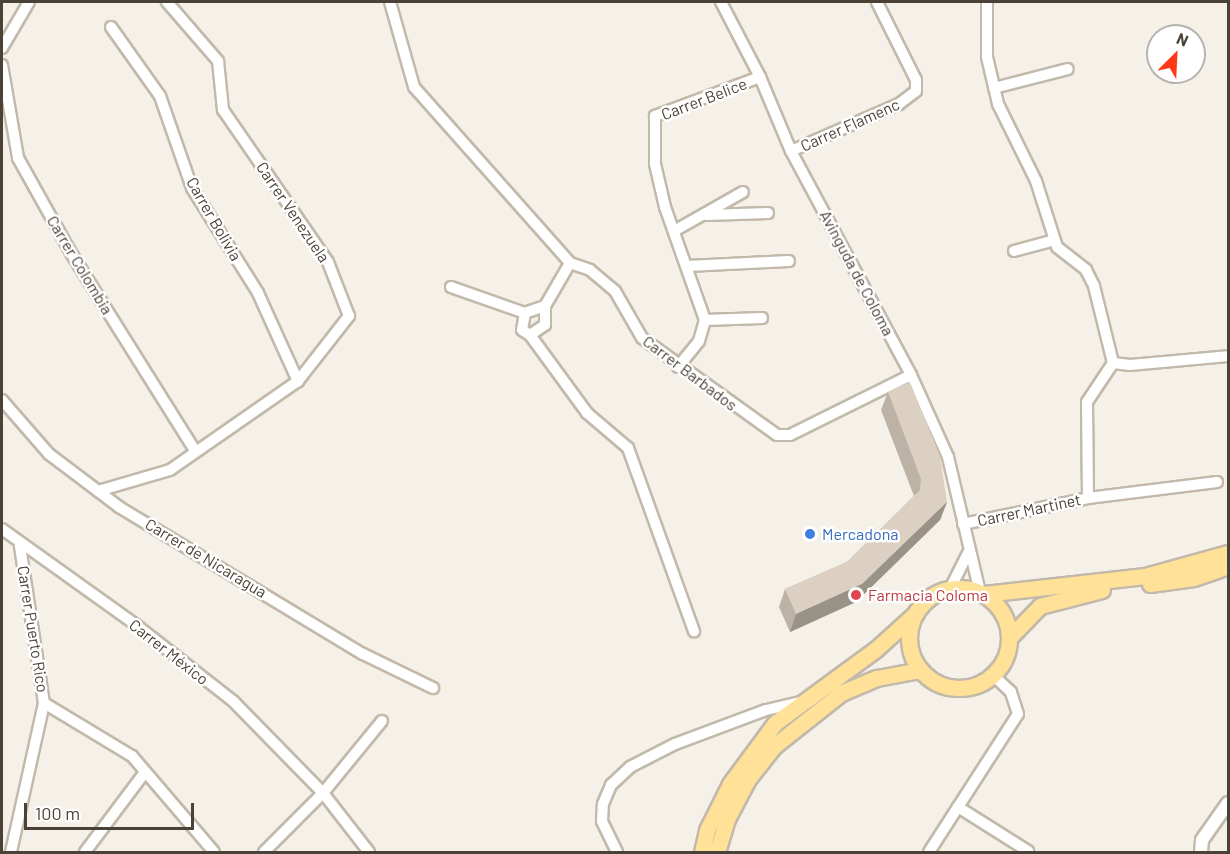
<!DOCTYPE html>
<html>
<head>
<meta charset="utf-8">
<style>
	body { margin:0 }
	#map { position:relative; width:1230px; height:854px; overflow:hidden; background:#f5f1e9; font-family:Barlow,sans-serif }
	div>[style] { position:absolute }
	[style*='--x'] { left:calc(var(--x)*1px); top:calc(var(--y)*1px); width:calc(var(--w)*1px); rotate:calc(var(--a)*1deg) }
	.roads { filter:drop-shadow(2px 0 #c2b9ab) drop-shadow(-2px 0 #c2b9ab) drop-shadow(0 2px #c2b9ab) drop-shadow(0 -2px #c2b9ab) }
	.minor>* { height:10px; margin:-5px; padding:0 5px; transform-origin:5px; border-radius:5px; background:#fff }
	.tertiary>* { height:12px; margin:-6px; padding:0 6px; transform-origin:6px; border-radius:6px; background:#fff }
	.primary>* { height:15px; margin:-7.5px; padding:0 7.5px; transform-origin:7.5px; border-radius:7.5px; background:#ffe198 }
	.primary>.ring { margin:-7.5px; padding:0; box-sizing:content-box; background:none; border:15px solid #ffe198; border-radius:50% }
	.wall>* { inset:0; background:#bcb3a6 }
	.shaded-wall>* { inset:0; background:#999287 }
	.building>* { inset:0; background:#dbd0c1 }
	.dots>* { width:16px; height:16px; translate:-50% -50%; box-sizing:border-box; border:3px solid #fff; border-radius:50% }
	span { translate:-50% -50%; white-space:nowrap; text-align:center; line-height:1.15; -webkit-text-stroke:5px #fff; paint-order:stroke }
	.street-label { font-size:16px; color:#4a4237 }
	.shop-label { font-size:16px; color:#366cbe }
	.left { translate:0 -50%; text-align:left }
	.health-label { font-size:16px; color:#be3a42 }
	.frame { position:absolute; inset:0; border:3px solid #4a4237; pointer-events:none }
	.north { position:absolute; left:1146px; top:24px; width:60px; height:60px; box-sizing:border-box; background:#fff; border:2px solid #b7b3af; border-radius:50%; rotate:24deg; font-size:16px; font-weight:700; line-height:24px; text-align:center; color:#4a4237 }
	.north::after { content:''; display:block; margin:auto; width:21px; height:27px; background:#ff3816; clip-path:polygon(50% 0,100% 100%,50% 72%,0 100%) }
	.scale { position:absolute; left:24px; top:803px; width:170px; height:27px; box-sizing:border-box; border:3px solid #4a4237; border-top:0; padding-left:8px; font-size:18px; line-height:21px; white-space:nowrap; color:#4a4237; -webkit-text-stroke:4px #fff; paint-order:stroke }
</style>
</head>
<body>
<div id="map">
	<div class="roads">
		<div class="minor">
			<i style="--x:390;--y:2;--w:88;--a:74.2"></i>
			<i style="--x:414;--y:87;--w:235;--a:48.4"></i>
			<i style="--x:721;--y:2;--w:85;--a:62.5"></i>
			<i style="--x:760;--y:77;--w:80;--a:67.3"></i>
			<i style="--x:791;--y:151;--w:254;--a:61.8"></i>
			<i style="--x:911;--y:375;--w:90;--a:65.7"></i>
			<i style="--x:948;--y:457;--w:139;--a:76.7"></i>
			<i style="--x:987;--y:2;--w:55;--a:90"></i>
			<i style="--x:987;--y:57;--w:48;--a:76.8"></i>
			<i style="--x:998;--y:104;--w:86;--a:63.7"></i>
			<i style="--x:1036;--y:181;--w:69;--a:72.3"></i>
			<i style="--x:1057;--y:247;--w:37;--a:38"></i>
			<i style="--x:1086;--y:270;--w:18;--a:63"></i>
			<i style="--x:1094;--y:286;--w:79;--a:76.1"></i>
			<i style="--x:111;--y:27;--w:85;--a:54.6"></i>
			<i style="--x:160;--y:96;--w:97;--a:70.8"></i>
			<i style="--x:192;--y:188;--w:124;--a:57.8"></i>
			<i style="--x:258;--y:293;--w:97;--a:65.6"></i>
			<i style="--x:2;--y:48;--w:53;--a:-59.6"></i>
			<i style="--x:2;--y:65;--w:94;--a:80.2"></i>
			<i style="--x:18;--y:158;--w:109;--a:60.8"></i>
			<i style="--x:71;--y:253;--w:234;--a:57.9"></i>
			<i style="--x:994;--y:88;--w:76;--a:-14.4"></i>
			<i style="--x:791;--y:151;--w:118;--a:-23.5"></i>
			<i style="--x:899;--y:104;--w:21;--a:-37"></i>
			<i style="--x:916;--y:91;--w:11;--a:-90"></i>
			<i style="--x:916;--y:80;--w:87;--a:-116.6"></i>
			<i style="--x:707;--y:215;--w:61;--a:-1.9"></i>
			<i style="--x:674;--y:231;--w:79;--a:-29.5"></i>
			<i style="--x:1014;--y:251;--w:42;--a:-15"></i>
			<i style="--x:687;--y:266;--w:102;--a:-2.8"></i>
			<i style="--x:451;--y:287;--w:78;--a:19.4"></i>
			<i style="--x:545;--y:306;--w:21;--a:161"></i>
			<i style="--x:525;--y:313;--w:17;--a:100"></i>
			<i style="--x:522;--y:330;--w:9;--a:32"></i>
			<i style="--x:530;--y:335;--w:97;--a:53.8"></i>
			<i style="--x:587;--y:413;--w:54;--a:40.5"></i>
			<i style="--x:628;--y:448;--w:195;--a:70.2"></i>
			<i style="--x:705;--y:320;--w:57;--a:-2"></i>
			<i style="--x:530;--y:335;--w:18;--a:-34"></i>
			<i style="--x:545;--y:325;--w:19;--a:-90"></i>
			<i style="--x:545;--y:306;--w:50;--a:-59.8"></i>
			<i style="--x:570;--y:263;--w:21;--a:19"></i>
			<i style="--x:590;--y:270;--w:33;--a:40"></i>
			<i style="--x:615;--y:291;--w:54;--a:60.1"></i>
			<i style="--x:642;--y:338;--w:166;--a:35.7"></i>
			<i style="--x:777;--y:435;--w:13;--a:0"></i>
			<i style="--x:790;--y:435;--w:135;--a:-26.4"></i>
			<i style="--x:1113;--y:363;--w:17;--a:7"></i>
			<i style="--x:1130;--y:365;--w:98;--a:-5.2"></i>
			<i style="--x:678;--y:367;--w:33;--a:-51"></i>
			<i style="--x:699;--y:341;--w:22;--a:-74"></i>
			<i style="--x:705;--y:320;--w:120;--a:-109.5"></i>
			<i style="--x:665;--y:207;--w:44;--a:-103.1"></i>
			<i style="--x:655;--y:164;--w:48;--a:-90"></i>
			<i style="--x:655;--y:116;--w:112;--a:-20.4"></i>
			<i style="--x:2;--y:400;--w:72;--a:49"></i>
			<i style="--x:49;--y:454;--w:88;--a:37.1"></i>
			<i style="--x:119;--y:507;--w:285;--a:31.1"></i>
			<i style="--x:363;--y:654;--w:78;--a:25.9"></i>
			<i style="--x:98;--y:491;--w:75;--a:-16.3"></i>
			<i style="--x:170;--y:470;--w:156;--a:-34.8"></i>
			<i style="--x:298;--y:381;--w:83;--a:-51.9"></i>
			<i style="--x:349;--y:316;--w:58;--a:-111.3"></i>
			<i style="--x:328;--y:262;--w:185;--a:-124.6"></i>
			<i style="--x:223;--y:110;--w:49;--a:-95.8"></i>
			<i style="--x:218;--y:61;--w:78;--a:-130.8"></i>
			<i style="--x:1088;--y:498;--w:130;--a:-7.1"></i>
			<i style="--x:963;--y:524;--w:128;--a:-11.7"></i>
			<i style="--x:1088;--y:498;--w:96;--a:-90.6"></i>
			<i style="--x:1087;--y:402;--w:47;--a:-56.3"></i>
			<i style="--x:2;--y:529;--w:165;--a:35.6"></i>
			<i style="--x:136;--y:625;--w:123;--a:38.1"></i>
			<i style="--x:233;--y:701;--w:129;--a:45.6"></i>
			<i style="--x:323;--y:793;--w:75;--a:52.1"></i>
			<i style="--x:950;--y:589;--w:40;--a:-63.4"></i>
			<i style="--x:44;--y:703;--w:103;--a:31.1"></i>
			<i style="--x:132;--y:756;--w:126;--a:49.5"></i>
			<i style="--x:958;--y:807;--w:83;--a:32.2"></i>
			<i style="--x:11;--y:852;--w:153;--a:-77.5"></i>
			<i style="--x:44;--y:703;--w:159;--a:-98.7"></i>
			<i style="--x:85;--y:852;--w:100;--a:-53.1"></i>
			<i style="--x:264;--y:852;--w:83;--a:-45"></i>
			<i style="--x:323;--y:793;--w:93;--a:-50.7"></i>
			<i style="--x:617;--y:852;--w:34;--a:-116"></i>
			<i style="--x:602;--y:821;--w:17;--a:-87"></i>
			<i style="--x:603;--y:804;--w:21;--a:-67"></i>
			<i style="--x:611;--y:785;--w:26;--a:-43"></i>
			<i style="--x:630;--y:767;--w:51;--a:-27.1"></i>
			<i style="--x:675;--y:744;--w:97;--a:-20.5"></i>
			<i style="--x:766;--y:710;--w:35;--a:-13"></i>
			<i style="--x:929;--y:852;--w:164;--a:-57.2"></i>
			<i style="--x:1018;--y:714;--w:23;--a:-108"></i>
			<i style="--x:1011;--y:692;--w:25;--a:-137"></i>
		</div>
		<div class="tertiary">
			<i style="--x:1201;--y:852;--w:12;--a:-85"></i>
			<i style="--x:1202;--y:840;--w:45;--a:-54.9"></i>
		</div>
		<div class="primary">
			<i style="--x:1150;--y:584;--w:44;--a:-7.8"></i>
			<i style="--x:1194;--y:578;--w:36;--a:-19"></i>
			<i class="ring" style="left:909px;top:588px;width:85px;height:85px"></i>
			<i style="--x:984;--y:594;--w:162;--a:-6.4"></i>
			<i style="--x:1145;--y:576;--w:86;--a:-15.5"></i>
			<i style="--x:1010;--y:637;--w:43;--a:-45.9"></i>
			<i style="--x:1040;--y:606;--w:64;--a:-14.5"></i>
			<i style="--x:702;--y:852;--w:23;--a:-77"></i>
			<i style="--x:707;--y:830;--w:51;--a:-63.4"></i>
			<i style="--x:730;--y:784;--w:76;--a:-53.6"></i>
			<i style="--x:775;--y:723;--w:125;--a:-36.2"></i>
			<i style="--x:876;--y:649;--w:54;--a:-42"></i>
			<i style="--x:717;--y:852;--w:37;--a:-73"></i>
			<i style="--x:728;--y:817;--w:43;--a:-62.2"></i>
			<i style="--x:748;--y:779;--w:42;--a:-51.8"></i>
			<i style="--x:774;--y:746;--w:85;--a:-38.3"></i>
			<i style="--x:841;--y:693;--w:39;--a:-23"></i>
			<i style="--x:877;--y:678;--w:44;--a:-10.5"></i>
		</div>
	</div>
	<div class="wall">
		<i style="clip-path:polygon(888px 392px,947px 502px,940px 520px,856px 602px,790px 632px,779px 607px,785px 589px,847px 562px,914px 496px,881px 410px)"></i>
	</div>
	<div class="shaded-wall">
		<i style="clip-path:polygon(947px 502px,940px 520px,856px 602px,790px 632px,796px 614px)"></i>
	</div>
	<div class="building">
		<i style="clip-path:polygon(910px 382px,940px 456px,947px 502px,862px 584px,796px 614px,785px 589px,847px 562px,920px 490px,921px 479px,888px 392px)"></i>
	</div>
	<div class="dots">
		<i style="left:810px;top:534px;background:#3f7fe0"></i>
		<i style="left:856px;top:595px;background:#e0444e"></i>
	</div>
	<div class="street-label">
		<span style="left:704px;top:99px;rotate:-21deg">Carrer Belice</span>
		<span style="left:850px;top:125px;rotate:-24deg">Carrer Flamenc</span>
		<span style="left:293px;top:212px;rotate:56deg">Carrer Venezuela</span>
		<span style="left:214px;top:219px;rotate:60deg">Carrer Bolivia</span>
		<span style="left:80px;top:265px;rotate:59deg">Carrer Colombia</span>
		<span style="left:857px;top:273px;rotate:62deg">Avinguda de Coloma</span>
		<span style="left:690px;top:373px;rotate:37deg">Carrer Barbados</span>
		<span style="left:1029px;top:510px;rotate:-12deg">Carrer Martinet</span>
		<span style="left:206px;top:558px;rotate:31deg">Carrer de Nicaragua</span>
		<span style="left:33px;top:629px;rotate:81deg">Carrer Puerto Rico</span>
		<span style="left:169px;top:652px;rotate:38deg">Carrer México</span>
	</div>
	<div class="shop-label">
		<span class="left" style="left:822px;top:534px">Mercadona</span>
	</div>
	<div class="health-label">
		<span class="left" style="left:868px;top:595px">Farmacia Coloma</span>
	</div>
	<div class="frame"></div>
	<div class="north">N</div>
	<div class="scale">100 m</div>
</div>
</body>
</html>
